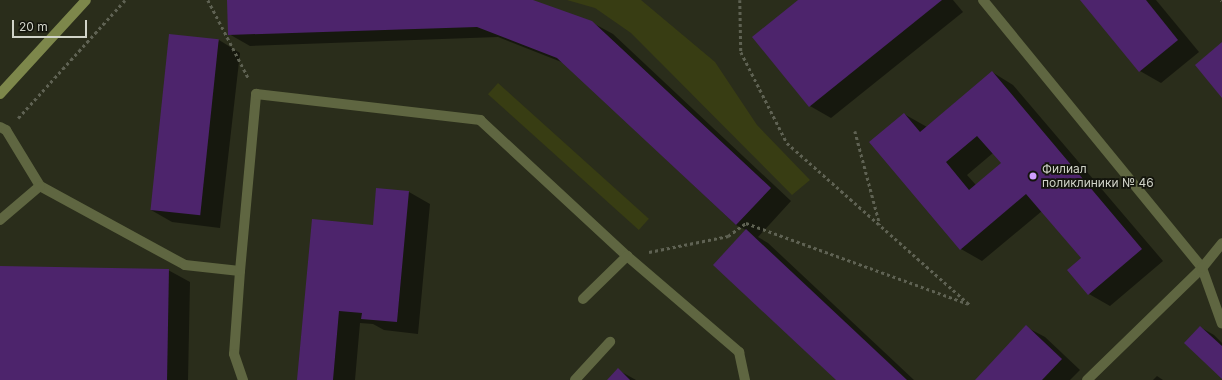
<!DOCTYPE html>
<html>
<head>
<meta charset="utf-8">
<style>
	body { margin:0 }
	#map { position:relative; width:1222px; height:380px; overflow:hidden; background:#2a2d1b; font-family:Inter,sans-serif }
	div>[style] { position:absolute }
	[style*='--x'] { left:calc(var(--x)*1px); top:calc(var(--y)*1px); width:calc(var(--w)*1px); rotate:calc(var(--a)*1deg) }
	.green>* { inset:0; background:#383d13; transform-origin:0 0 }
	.shadow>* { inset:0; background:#0007 }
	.building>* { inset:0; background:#4d246c; transform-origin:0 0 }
	.path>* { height:2.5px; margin-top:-1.25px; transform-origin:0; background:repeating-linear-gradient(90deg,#5f6253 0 3px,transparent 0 6px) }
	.lane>* { height:10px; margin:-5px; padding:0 5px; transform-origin:5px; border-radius:5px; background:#5f6641 }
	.secondary>* { height:10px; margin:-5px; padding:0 5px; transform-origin:5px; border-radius:5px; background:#7d874b }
	.dots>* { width:11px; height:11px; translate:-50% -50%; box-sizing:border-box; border:2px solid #13140c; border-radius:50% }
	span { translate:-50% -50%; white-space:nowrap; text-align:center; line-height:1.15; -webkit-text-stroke:3.5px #13140c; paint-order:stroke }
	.poi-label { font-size:12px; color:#d0d3c8 }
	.left { translate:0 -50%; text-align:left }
	.scale { position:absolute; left:12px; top:20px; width:75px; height:18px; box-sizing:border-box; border:2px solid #d0d3c8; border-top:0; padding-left:5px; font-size:12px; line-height:14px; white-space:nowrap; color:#d0d3c8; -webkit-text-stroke:3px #13140c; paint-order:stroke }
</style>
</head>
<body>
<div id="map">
	<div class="green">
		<i style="clip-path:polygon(567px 0,641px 0,715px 62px,757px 125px,810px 180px,792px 195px,631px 33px,595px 8px)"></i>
		<i style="left:498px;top:83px;width:203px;height:15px;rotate:42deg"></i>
	</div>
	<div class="shadow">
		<i style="clip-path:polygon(228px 0,530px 0,591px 22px,613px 34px,791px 201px,758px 237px,768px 243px,914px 380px,838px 380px,746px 230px,736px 225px,564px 63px,498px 37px,250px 46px,229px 34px)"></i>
		<i style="clip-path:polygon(800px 0,953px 0,963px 12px,831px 118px,810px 106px)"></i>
		<i style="clip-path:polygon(1082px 0,1156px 0,1199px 52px,1161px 83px,1140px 71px)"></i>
		<i style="clip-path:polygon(219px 40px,240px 53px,220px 228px,172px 222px,151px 210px)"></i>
		<i style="clip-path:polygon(evenodd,992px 72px,1013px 85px,1163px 261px,1110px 306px,1089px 294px,1082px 259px,1042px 211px,982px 261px,961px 249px,904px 114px,927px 127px,992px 72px,993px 153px,1002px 163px,976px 185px,967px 175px,993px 153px)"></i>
		<i style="clip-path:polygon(377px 189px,409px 192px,430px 204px,418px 334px,384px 330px,373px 324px,360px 323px,355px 380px,298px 380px,374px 226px)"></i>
		<i style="clip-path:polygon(0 267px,168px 270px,190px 282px,188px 380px,0 380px)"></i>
		<i style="clip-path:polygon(1026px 327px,1045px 337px,1080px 370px,1070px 380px,976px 380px)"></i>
		<i style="clip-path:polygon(1200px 327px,1214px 335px,1222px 343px,1222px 377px)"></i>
		<i style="clip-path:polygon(618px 370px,636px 380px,608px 380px)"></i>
		<i style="clip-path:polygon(1157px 376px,1163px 380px,1153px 380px)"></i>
	</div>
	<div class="building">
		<i style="clip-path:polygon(227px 0,533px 0,592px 21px,771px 188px,736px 225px,557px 58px,477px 27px,228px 35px)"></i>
		<i style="clip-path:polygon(798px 0,942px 0,809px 107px,752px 37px)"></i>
		<i style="clip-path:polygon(1080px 0,1146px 0,1178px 40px,1139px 72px)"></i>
		<i style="left:169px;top:34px;width:50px;height:177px;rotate:6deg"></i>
		<i style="clip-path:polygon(1222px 42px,1222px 98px,1195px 65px)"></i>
		<i style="clip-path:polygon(evenodd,992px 71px,1142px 249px,1088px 295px,1067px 270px,1081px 258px,1026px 194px,960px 250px,869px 142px,904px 113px,920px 132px,992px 71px,977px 136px,1001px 163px,969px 190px,946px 162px,977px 136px)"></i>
		<i style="clip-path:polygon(376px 188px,409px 191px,397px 322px,361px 319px,362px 313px,339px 311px,333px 380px,297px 380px,312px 219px,373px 225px)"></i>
		<i style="clip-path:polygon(746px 229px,907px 380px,836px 380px,713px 265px)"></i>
		<i style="left:0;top:266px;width:169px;height:114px;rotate:1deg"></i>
		<i style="clip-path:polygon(1026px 325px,1062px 359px,1042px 380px,975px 380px)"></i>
		<i style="clip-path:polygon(1200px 326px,1222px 346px,1222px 379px,1184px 343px)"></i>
		<i style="clip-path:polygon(618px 368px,630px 380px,607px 380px)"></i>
	</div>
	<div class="path">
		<i style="--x:208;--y:0;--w:89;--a:62.6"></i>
		<i style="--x:740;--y:0;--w:52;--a:88.9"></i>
		<i style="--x:741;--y:52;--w:102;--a:63.2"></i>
		<i style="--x:787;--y:143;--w:244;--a:41.5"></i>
		<i style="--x:1221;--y:0;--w:1;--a:45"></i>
		<i style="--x:18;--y:118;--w:159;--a:-47.8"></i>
		<i style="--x:855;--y:131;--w:97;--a:75.1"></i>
		<i style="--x:649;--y:252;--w:81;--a:-11.4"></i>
		<i style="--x:728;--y:236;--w:22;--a:-36"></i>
		<i style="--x:746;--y:223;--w:236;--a:20"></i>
	</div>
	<div class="lane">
		<i style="--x:983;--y:0;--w:346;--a:50.7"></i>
		<i style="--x:1202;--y:268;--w:59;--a:70.3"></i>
		<i style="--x:0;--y:127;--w:7;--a:27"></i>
		<i style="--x:6;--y:130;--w:66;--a:58.7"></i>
		<i style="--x:40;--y:186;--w:165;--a:28.6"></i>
		<i style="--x:185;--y:265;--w:55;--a:6.2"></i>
		<i style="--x:240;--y:271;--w:83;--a:94.1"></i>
		<i style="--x:234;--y:354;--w:28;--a:71"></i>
		<i style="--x:0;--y:220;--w:52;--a:-40.4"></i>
		<i style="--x:240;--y:271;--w:178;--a:-84.8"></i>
		<i style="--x:256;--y:94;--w:226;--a:6.6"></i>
		<i style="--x:480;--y:120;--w:200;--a:42.8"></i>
		<i style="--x:627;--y:256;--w:148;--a:40.6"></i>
		<i style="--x:739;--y:352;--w:29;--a:78"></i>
		<i style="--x:583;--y:299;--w:62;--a:-44.3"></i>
		<i style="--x:575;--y:380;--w:52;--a:-47.4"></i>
		<i style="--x:1087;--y:380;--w:161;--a:-44.2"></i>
		<i style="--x:1202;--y:268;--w:32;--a:-51"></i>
	</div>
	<div class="secondary">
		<i style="--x:0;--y:94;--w:127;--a:-47.5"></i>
	</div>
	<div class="dots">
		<i style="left:1033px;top:176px;background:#d09dfe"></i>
	</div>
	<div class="poi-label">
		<span class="left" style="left:1042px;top:176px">Филиал<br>поликлиники № 46</span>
	</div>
	<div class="scale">20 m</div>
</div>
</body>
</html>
